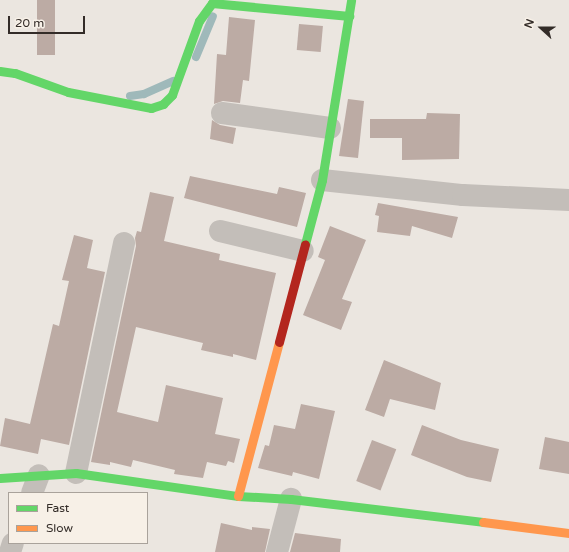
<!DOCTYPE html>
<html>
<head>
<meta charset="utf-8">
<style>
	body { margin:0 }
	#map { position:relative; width:569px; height:552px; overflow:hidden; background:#ebe6e0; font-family:"Varela Round",sans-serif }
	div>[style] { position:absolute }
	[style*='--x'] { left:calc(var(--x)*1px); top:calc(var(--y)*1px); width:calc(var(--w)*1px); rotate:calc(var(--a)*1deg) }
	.stream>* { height:8px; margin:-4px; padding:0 4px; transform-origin:4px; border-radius:4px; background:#9fb9ba }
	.building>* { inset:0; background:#bcaba4; transform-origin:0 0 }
	.street>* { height:22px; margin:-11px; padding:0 11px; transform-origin:11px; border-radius:11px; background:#c3beb9 }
	.fast>* { height:9px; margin:-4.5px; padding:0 4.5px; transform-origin:4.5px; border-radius:4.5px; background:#63d668 }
	.slow>* { height:9px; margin:-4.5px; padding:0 4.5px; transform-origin:4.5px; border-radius:4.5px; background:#ff974d }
	.jam>* { height:9px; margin:-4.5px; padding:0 4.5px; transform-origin:4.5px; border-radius:4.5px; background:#b3261e }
	span { translate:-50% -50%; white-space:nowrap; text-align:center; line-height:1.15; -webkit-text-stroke:3px #f7f0e7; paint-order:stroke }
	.legend { position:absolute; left:8px; top:492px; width:140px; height:52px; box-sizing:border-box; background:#f7f0e7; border:1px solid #a9a29b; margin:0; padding:5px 7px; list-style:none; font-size:12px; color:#332c28 }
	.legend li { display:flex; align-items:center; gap:8px; height:20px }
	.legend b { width:20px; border:1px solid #a9a29b }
	.north { position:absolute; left:521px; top:8px; width:40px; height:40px; -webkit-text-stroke:3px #f7f0e7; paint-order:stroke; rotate:291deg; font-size:11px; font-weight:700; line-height:16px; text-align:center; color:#332c28 }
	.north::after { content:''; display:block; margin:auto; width:14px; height:18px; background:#332c28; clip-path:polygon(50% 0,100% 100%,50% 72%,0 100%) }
	.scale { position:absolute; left:8px; top:16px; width:77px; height:18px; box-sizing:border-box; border:2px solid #332c28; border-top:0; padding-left:5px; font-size:12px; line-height:14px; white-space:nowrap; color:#332c28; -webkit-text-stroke:3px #f7f0e7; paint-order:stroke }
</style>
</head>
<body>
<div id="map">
	<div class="stream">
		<i style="--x:196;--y:57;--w:44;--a:-67.5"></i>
		<i style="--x:130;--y:96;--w:14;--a:-8"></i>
		<i style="--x:144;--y:94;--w:32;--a:-24"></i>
	</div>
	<div class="building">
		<i style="left:37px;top:0;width:18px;height:55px"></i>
		<i style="clip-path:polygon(229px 17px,255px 20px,249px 81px,243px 80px,240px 103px,223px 101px,214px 104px,217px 54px,226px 55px)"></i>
		<i style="left:299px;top:24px;width:24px;height:26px;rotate:5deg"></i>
		<i style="clip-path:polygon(348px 99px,364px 101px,358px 158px,339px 156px)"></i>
		<i style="clip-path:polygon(427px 113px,460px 114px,459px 159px,402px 160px,402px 138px,370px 138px,370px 119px,426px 119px)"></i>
		<i style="clip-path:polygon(212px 120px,220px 125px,236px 128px,233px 144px,210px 139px)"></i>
		<i style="clip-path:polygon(190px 176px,277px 194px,279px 187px,306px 193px,297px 227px,184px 198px)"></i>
		<i style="clip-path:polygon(150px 192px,174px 197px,164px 241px,220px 254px,219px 260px,276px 273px,256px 360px,233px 354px,233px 357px,201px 350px,203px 343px,136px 327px,117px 412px,158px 422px,166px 385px,223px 398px,215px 434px,240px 439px,234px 463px,228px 461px,226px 466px,207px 462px,203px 478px,174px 474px,175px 470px,133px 460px,131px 467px,110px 462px,110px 465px,91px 462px,136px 246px,135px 238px,137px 231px,141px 232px)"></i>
		<i style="clip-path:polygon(378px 203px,458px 217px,452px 238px,412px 226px,410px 236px,377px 232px,379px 216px,375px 215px)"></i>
		<i style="clip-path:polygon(330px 226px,366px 240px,342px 299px,352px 302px,341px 330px,303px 315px,325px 260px,318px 257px)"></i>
		<i style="clip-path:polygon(74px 235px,93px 240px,87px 268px,105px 272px,69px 445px,41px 439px,38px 454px,0 446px,5px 418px,30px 424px,53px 324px,59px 326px,69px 281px,62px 280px)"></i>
		<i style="clip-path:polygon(384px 360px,441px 383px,435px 410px,390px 399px,384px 417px,365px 410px)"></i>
		<i style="clip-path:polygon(301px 404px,335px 411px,319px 479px,293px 472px,292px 476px,258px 468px,265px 445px,269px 446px,274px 425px,295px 429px)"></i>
		<i style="clip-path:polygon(422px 425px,461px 440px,499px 449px,491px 482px,467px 477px,411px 455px)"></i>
		<i style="clip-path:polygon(545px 437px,569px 442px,569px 474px,539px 469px)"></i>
		<i style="left:372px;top:440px;width:26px;height:44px;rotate:21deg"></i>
		<i style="clip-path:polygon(221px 523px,252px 530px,252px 527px,270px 529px,265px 552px,215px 552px)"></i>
		<i style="clip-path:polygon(295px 533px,341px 539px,340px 552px,290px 552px)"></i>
	</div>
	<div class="street">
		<i style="--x:222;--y:113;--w:109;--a:7.9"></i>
		<i style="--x:322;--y:180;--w:142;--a:6.1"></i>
		<i style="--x:463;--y:195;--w:106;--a:2.7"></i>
		<i style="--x:220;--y:231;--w:85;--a:13.5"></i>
		<i style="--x:76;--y:473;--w:235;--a:-78.2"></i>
		<i style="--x:32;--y:493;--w:19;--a:-69"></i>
		<i style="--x:10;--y:552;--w:9;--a:-72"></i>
		<i style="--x:277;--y:552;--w:55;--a:-75.2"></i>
	</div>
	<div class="fast">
		<i style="--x:0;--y:71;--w:15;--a:8"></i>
		<i style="--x:15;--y:73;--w:56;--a:19.7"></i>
		<i style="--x:68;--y:92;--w:85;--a:10.9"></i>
		<i style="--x:151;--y:108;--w:13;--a:-18"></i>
		<i style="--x:163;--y:104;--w:13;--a:-45"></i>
		<i style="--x:172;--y:95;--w:79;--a:-70"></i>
		<i style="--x:199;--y:21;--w:22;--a:-54"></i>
		<i style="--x:212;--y:3;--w:138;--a:5.4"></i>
		<i style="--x:305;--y:244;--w:66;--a:-75.1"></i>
		<i style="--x:322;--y:180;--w:182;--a:-80.8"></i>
		<i style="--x:0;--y:478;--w:76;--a:-3.8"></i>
		<i style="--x:76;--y:473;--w:164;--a:8.1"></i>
		<i style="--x:238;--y:496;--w:53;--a:3.2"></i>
		<i style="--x:291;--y:499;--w:193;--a:6.8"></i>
	</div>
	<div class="slow">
		<i style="--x:238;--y:496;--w:159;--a:-75.1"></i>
		<i style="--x:483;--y:522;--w:87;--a:7.3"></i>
	</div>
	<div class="jam">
		<i style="--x:279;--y:342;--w:101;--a:-75.1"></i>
	</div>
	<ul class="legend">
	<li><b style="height:5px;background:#63d668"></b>Fast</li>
	<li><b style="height:5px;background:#ff974d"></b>Slow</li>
	</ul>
	<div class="north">N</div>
	<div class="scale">20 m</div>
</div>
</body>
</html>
